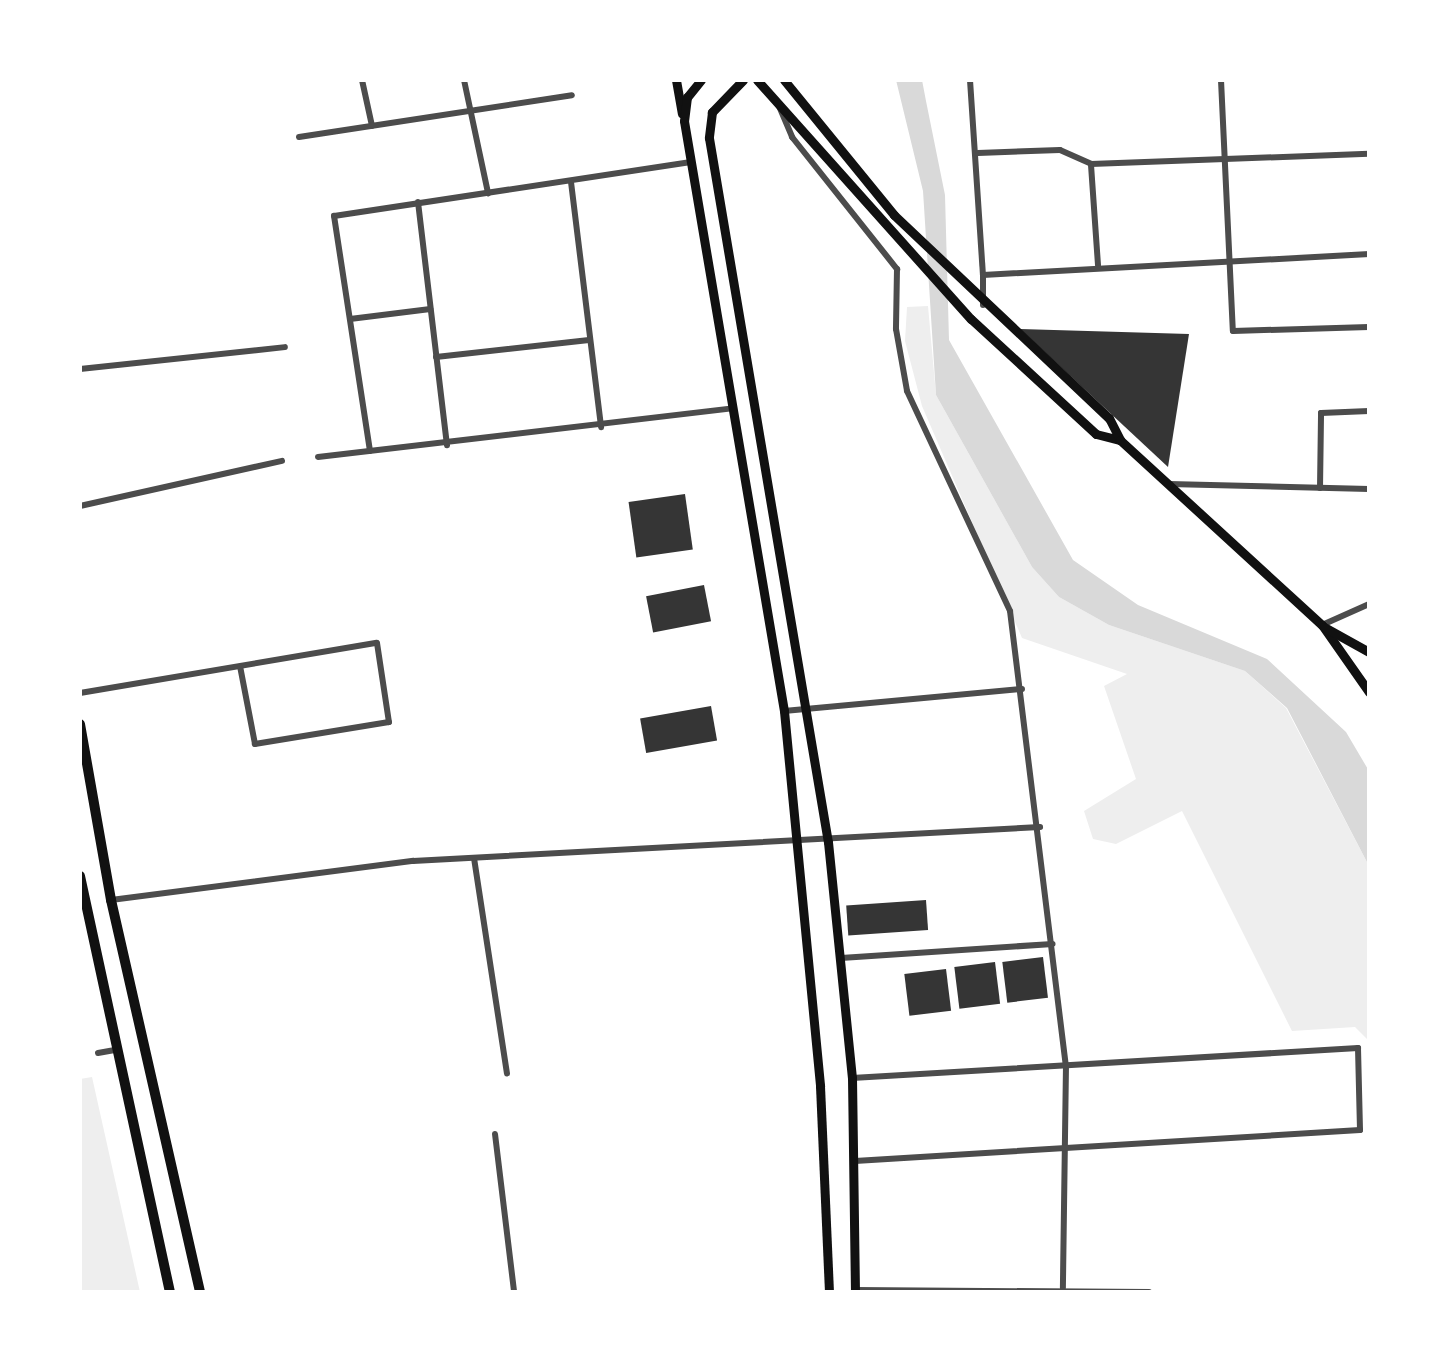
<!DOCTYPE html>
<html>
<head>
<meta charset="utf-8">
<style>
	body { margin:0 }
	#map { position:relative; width:1449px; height:1372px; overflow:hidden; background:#fff; font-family:Commissioner,sans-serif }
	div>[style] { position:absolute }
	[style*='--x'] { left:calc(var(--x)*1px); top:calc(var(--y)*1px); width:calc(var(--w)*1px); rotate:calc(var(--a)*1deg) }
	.green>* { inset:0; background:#eee }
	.water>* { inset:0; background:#d9d9d9 }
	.building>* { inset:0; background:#353535; transform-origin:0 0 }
	.minor>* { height:6px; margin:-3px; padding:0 3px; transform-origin:3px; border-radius:3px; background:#4c4c4c }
	.secondary>* { height:9px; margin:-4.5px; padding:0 4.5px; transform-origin:4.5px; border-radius:4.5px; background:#111 }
	.trunk>* { height:10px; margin:-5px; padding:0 5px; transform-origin:5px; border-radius:5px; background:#111 }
	span { translate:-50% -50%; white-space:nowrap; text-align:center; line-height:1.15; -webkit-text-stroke:8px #fff; paint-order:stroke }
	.frame { position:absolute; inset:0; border:82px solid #fff; pointer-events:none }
</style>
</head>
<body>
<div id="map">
	<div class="green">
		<i style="clip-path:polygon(928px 306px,936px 395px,1032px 567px,1059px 597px,1109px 625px,1245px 671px,1286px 708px,1369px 866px,1369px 1041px,1355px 1027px,1292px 1031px,1182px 811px,1116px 844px,1093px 839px,1084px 811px,1136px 779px,1104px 686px,1127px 674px,1022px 638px,922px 406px,905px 341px,907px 307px)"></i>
		<i style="clip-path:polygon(92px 1077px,140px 1292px,80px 1292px,80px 1079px)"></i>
	</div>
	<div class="water">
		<i style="clip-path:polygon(896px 80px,922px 80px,926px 101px,945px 195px,949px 340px,1073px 560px,1138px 605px,1267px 659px,1346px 732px,1369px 771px,1369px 866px,1287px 708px,1245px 671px,1109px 625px,1059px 597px,1032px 567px,936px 395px,923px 191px)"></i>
	</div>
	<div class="building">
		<i style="clip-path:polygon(1020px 329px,1189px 334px,1168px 467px)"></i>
		<i style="left:685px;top:494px;width:56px;height:57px;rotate:82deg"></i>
		<i style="left:704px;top:585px;width:37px;height:59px;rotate:79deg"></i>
		<i style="left:711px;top:706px;width:35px;height:72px;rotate:80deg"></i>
		<i style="left:926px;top:900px;width:30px;height:80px;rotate:86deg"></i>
		<i style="left:1043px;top:957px;width:41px;height:41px;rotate:83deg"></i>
		<i style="left:995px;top:962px;width:42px;height:41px;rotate:83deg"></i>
		<i style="left:946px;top:969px;width:42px;height:42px;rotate:83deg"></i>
	</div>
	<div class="minor">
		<i style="--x:362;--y:80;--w:47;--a:77.7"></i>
		<i style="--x:464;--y:80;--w:116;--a:78"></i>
		<i style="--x:970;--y:80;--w:195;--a:86.2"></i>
		<i style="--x:1221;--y:80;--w:251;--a:87.3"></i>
		<i style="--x:1233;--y:331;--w:136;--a:-1.7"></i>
		<i style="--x:779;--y:106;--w:34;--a:67"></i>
		<i style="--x:792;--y:137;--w:169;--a:51.5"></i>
		<i style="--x:897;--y:269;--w:60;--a:91"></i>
		<i style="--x:896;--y:329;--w:63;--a:79.9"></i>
		<i style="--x:907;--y:391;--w:243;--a:64.9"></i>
		<i style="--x:1010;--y:611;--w:457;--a:83"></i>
		<i style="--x:1066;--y:1065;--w:223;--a:90.8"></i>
		<i style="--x:299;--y:137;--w:276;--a:-8.7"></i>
		<i style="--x:978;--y:153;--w:82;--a:-2.1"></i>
		<i style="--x:1060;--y:150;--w:34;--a:24"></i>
		<i style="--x:571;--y:182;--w:247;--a:83"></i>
		<i style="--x:418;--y:202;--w:245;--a:83.2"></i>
		<i style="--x:1098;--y:265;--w:101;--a:-94"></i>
		<i style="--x:1091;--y:164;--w:278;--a:-2.1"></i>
		<i style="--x:983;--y:305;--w:30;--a:-90"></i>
		<i style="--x:983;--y:275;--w:387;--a:-3.1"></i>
		<i style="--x:350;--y:319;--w:81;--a:-7.1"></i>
		<i style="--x:436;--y:357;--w:154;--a:-6.3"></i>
		<i style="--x:80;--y:369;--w:206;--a:-6.1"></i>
		<i style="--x:370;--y:451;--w:238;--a:-98.7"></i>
		<i style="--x:334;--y:216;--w:361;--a:-8.6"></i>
		<i style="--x:318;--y:457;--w:419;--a:-6.7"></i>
		<i style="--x:1169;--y:484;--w:200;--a:1.4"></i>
		<i style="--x:1320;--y:488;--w:75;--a:-89.2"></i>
		<i style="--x:1321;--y:413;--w:48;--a:-2.4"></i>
		<i style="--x:80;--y:506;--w:207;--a:-12.6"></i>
		<i style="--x:1322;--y:625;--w:51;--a:-24.1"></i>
		<i style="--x:80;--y:693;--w:301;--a:-9.6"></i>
		<i style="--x:377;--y:643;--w:80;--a:81.4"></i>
		<i style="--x:389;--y:722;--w:136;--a:170.7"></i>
		<i style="--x:255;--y:744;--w:79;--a:-100.9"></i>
		<i style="--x:784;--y:711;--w:239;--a:-5.3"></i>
		<i style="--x:474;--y:858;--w:218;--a:81.3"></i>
		<i style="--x:111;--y:900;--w:305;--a:-7.4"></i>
		<i style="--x:413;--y:861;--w:628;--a:-3.1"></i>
		<i style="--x:841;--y:958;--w:212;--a:-3.8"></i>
		<i style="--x:98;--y:1053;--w:17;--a:-10"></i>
		<i style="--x:852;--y:1078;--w:507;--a:-3.39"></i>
		<i style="--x:1358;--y:1048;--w:82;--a:88.6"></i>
		<i style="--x:1360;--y:1130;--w:506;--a:176.49"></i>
		<i style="--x:495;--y:1134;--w:159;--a:83.1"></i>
		<i style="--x:855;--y:1290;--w:294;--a:0.4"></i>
	</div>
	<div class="secondary">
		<i style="--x:676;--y:80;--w:34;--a:80"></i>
		<i style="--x:701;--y:80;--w:22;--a:129"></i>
		<i style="--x:687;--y:97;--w:24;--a:97"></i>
		<i style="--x:684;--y:121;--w:598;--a:80.38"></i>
		<i style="--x:784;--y:711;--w:377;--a:84.5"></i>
		<i style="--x:820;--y:1086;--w:206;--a:87.5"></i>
		<i style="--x:743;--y:80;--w:45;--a:134.1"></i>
		<i style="--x:712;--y:112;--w:26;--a:97"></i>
		<i style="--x:709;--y:138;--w:714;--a:80.41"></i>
		<i style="--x:828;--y:842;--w:237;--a:84.2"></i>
		<i style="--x:852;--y:1078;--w:214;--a:89.2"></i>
		<i style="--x:757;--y:80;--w:321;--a:48.2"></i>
		<i style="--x:971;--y:319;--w:170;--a:42.6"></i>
		<i style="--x:1096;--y:434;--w:25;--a:14"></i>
		<i style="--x:784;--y:80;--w:174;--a:50.8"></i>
		<i style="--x:894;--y:215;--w:296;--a:43.4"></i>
		<i style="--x:1109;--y:418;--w:25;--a:63"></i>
		<i style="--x:1120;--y:440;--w:274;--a:42.5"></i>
		<i style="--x:1322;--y:625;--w:82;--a:55"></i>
		<i style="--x:1324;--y:627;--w:51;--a:29.1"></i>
	</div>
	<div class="trunk">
		<i style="--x:80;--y:724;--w:179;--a:80"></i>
		<i style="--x:111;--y:900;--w:402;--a:77.2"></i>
		<i style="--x:80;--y:876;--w:426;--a:77.8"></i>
	</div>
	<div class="frame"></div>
</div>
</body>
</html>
